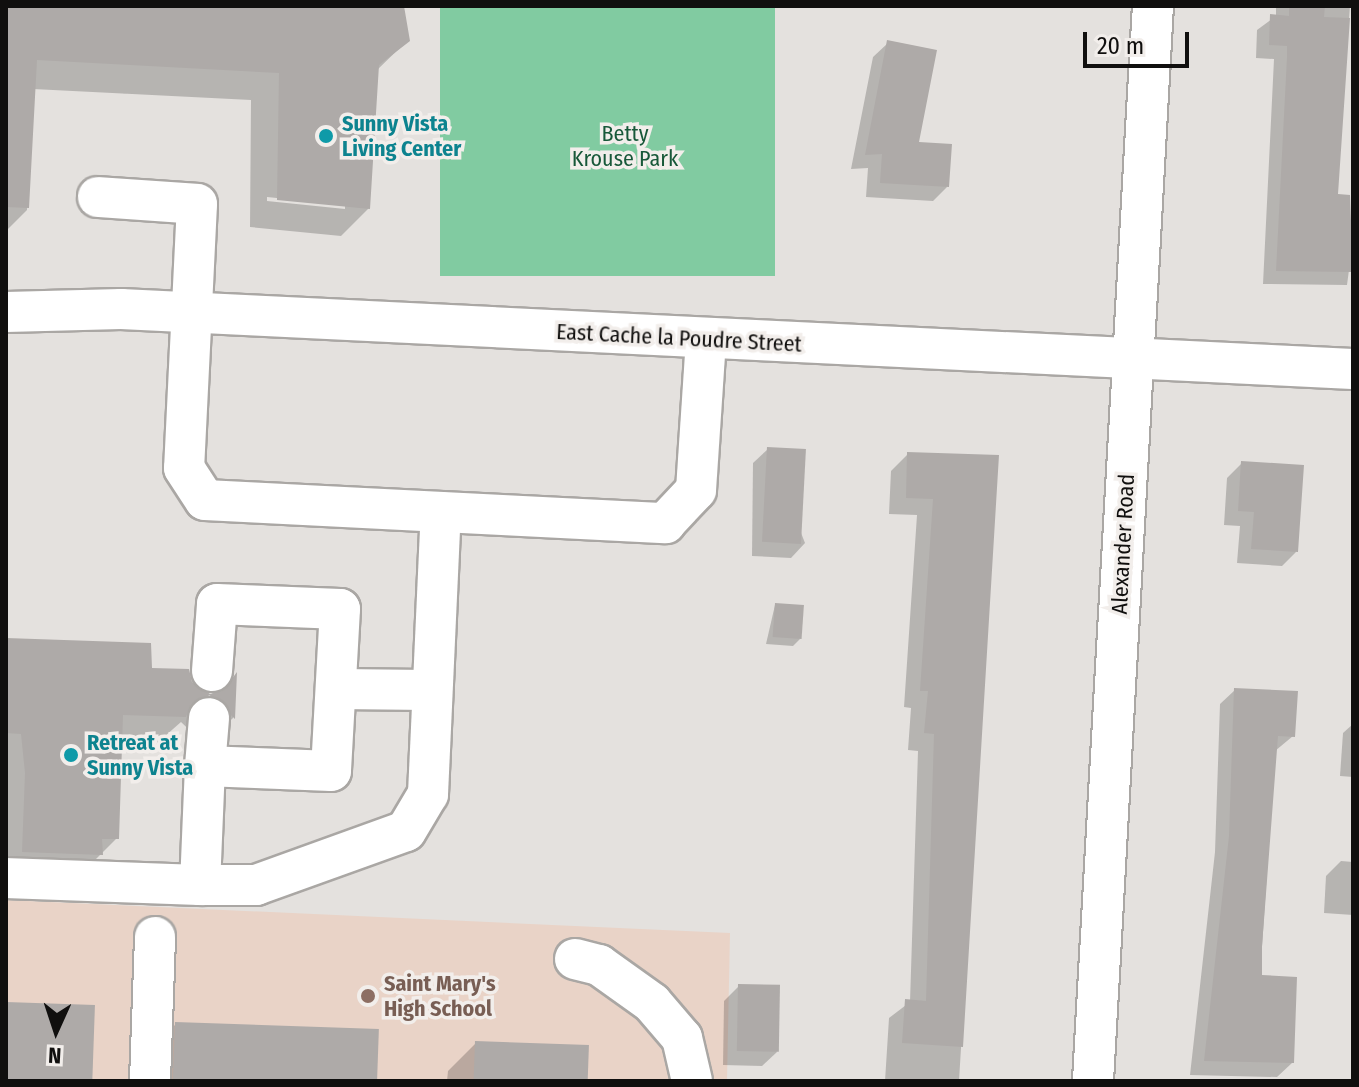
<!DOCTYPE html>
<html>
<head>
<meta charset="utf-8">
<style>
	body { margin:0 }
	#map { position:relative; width:1359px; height:1087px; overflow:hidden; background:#e4e1de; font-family:"Fira Sans Condensed",sans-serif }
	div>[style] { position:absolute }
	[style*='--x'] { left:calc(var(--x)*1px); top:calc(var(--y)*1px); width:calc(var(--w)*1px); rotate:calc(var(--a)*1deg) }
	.education>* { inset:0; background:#e9d3c7 }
	.green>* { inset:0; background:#81cba1; transform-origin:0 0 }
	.shadow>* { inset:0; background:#0003 }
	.building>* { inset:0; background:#aeaaa8; transform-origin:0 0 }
	.roads { filter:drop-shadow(2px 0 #aaa7a4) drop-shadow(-2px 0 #aaa7a4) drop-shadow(0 2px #aaa7a4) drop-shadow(0 -2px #aaa7a4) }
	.minor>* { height:40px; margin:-20px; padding:0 20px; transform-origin:20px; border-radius:20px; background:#fff }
	.dots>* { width:22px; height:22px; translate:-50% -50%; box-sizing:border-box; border:4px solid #f2eeeb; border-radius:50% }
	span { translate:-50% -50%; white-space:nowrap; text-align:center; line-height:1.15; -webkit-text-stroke:7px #f2eeeb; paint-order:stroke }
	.culture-label { font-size:22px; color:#0d838f; font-weight:700 }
	.left { translate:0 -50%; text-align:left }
	.park-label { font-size:22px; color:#175839 }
	.street-label { font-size:22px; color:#100f0e }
	.education-label { font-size:22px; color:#785e54; font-weight:700 }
	.frame { position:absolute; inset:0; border:8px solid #100f0e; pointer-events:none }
	.north { position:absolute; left:16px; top:991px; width:80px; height:80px; -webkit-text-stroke:6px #f2eeeb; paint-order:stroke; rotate:183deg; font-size:22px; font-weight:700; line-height:32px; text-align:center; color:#100f0e }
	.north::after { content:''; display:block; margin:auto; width:28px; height:36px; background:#100f0e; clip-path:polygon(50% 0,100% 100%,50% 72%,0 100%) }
	.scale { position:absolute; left:1083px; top:32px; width:106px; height:36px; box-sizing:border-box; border:4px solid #100f0e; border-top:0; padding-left:10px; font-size:24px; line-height:28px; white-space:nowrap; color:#100f0e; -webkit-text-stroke:6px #f2eeeb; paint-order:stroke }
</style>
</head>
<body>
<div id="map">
	<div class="education">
		<i style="clip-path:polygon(6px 900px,730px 933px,727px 1081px,6px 1081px)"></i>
	</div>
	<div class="green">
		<i style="left:440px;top:6px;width:335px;height:270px"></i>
	</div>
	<div class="shadow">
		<i style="clip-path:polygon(evenodd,6px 6px,402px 6px,408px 40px,377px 70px,369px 208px,341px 236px,250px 227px,251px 100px,33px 89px,27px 210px,6px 231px,6px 6px,267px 197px,345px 205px,345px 209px,267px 201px,267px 197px)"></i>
		<i style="clip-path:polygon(1276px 6px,1350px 6px,1336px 196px,1347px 240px,1353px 240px,1347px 285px,1263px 284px,1274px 59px,1256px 58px,1257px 30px,1276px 16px)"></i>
		<i style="clip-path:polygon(888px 43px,916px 144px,947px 187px,933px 201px,866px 197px,868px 168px,851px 169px,873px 57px)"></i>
		<i style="clip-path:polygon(768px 449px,805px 543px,791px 558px,752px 556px,753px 463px)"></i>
		<i style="clip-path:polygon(908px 454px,997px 456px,959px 1081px,885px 1081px,889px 1018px,910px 1002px,918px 751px,908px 750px,911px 708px,904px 707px,917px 515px,889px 514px,891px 471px)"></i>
		<i style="clip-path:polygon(1242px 463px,1296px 552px,1282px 566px,1237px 563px,1240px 526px,1224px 525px,1227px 478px)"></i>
		<i style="clip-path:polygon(775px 605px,800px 639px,793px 646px,766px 644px)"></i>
		<i style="clip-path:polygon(6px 639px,150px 669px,209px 696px,234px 677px,233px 718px,205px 745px,181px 722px,156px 744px,120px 743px,117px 838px,73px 882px,6px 880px)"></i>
		<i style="clip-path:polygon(1235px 690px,1293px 736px,1275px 751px,1260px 977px,1292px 1063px,1277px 1077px,1190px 1075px,1215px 852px,1220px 704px)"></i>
		<i style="clip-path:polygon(1353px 724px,1353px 777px,1340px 776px,1343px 733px)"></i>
		<i style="clip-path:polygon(1341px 861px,1353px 862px,1353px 915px,1324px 913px,1326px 876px)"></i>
		<i style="clip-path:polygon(739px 986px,777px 1052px,762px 1066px,723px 1065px,724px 1001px)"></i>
		<i style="clip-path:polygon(176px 1024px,376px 1081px,147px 1081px,148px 1052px)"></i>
		<i style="clip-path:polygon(476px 1043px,586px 1081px,447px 1081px,448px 1071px)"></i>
	</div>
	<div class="building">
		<i style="clip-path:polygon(6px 6px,404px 6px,410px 41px,379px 65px,370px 209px,277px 200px,279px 73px,37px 60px,29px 208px,6px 207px)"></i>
		<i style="clip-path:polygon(1289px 6px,1325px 6px,1324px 17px,1350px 18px,1338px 194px,1350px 195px,1353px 272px,1276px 271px,1287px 57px,1287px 46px,1269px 45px,1270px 14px,1289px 16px)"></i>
		<i style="clip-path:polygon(887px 40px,937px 50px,919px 142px,952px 144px,949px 187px,880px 183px,882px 154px,865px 155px)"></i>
		<i style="left:767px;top:447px;width:39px;height:95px;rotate:3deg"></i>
		<i style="clip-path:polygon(907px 452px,999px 455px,963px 1047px,902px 1043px,905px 999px,926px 1001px,934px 734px,924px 733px,928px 691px,920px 691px,933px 499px,906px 498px)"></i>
		<i style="clip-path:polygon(1241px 461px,1304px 465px,1298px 552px,1251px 549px,1254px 512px,1238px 511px)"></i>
		<i style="left:775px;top:603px;width:29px;height:34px;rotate:4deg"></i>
		<i style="clip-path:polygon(6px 638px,151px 643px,152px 668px,189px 669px,192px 682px,210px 694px,223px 691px,237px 672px,235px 719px,210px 695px,191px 704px,186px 717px,123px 715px,119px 839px,102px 839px,103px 855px,22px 852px,25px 773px,21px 734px,6px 733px)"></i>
		<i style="clip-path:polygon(1234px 688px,1298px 691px,1295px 737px,1278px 736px,1262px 946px,1262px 975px,1297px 977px,1294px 1063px,1204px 1061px,1229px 836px)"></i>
		<i style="left:738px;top:984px;width:42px;height:67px;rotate:1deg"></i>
		<i style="left:6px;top:1002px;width:89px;height:79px;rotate:2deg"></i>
		<i style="left:175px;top:1022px;width:204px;height:59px;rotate:2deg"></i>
		<i style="left:475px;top:1041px;width:114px;height:40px;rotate:2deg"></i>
	</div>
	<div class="roads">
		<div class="minor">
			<i style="--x:98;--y:197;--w:99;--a:4"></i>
			<i style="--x:197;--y:204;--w:264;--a:92.8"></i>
			<i style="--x:184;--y:468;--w:38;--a:57"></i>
			<i style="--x:205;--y:500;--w:461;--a:2.9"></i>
			<i style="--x:665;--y:523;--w:45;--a:-46.8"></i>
			<i style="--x:696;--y:490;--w:151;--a:-86.2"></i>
			<i style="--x:6;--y:312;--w:115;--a:-1.5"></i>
			<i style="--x:121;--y:309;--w:1233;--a:2.79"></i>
			<i style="--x:212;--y:671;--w:67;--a:-85.7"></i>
			<i style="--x:217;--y:604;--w:123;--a:2.3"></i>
			<i style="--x:340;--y:609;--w:162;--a:93.2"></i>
			<i style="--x:331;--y:771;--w:126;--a:-177.7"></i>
			<i style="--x:205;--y:766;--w:119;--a:92.4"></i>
			<i style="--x:200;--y:885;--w:56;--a:0"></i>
			<i style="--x:256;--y:885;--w:159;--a:-19.8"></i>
			<i style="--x:406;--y:831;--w:43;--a:-59.3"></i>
			<i style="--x:428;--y:794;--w:282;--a:-87.4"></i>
			<i style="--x:336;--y:689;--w:94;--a:0.6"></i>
			<i style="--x:205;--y:766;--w:48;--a:-85.2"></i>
			<i style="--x:6;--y:878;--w:194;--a:2.1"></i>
			<i style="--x:575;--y:959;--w:25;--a:14"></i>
			<i style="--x:599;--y:965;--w:65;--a:35.6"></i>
			<i style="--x:652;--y:1003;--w:46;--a:49.4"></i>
			<i style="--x:682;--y:1038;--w:44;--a:76.9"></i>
			<i style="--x:150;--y:1081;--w:144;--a:-88"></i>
			<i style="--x:1093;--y:1081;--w:1077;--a:-86.81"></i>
		</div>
	</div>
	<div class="dots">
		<i style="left:326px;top:136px;background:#0f9aa8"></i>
		<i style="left:71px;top:755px;background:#0f9aa8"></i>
		<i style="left:368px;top:996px;background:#8d6e63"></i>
	</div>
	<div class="culture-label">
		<span class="left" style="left:342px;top:136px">Sunny Vista<br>Living Center</span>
		<span class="left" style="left:87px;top:755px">Retreat at<br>Sunny Vista</span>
	</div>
	<div class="park-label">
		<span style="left:625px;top:146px">Betty<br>Krouse Park</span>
	</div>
	<div class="street-label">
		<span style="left:679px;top:338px;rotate:3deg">East Cache la Poudre Street</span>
		<span style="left:1123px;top:544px;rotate:-87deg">Alexander Road</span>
	</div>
	<div class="education-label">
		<span class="left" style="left:384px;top:996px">Saint Mary's<br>High School</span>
	</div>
	<div class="frame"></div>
	<div class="north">N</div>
	<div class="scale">20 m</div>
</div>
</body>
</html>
